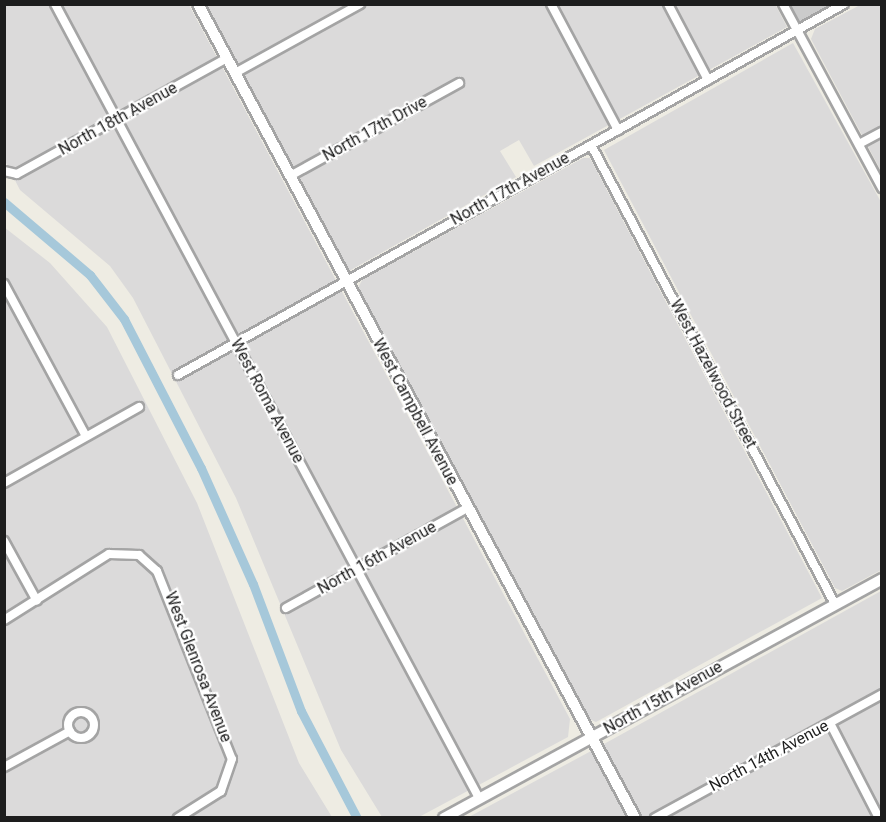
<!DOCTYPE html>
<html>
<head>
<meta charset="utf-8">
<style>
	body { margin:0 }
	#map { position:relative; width:886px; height:822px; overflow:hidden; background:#eeece3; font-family:Roboto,sans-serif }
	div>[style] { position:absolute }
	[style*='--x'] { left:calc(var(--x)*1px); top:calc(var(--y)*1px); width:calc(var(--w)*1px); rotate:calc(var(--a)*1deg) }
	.residential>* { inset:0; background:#dbdada }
	.religious>* { inset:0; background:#cbcbcb }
	.canal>* { height:9px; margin:-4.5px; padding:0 4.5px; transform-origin:4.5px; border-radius:4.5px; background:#a6c8da }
	.roads { filter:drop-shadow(2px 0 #a4a4a4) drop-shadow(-2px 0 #a4a4a4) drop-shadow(0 2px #a4a4a4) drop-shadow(0 -2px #a4a4a4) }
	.minor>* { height:8px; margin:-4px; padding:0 4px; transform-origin:4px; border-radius:4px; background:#fff }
	.minor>.ring { margin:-4px; padding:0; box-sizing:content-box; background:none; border:8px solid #fff; border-radius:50% }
	.tertiary>* { height:10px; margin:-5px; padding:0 5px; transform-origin:5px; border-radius:5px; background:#fff }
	span { translate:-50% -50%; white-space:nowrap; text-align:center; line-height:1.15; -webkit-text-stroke:4.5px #fff; paint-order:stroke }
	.street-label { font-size:16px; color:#1d1d1d }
	.frame { position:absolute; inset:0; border:6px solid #1d1d1d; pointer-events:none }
</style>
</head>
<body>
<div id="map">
	<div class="residential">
		<i style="clip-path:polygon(775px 4px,787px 27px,534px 166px,519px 140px,500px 151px,516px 177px,349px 271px,207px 5px)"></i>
		<i style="clip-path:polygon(4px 5px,189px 5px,570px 719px,568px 737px,419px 817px,382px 817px,341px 750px,236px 498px,133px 298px,110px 266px,20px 190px,5px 161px)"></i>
		<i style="clip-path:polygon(860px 5px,881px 5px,881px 171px,811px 39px,815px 29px)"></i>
		<i style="clip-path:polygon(793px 43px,881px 202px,881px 570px,842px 591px,835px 588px,604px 150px)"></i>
		<i style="clip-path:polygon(583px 158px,590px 158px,822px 598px,596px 722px,587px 718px,358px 288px,362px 280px)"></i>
		<i style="clip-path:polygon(4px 227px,50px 263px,107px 327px,197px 503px,299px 763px,332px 817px,5px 817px)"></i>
		<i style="clip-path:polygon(881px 591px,881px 817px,467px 818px,604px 744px)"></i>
	</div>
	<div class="religious">
		<i style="clip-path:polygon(783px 5px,844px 5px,797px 31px)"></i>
	</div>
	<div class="canal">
		<i style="--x:4;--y:202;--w:113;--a:40.3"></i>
		<i style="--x:90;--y:275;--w:56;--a:52.3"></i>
		<i style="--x:124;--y:319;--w:168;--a:62.7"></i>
		<i style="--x:201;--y:468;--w:127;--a:65.9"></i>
		<i style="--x:253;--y:584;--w:136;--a:69.3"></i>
		<i style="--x:301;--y:711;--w:121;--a:62.4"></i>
	</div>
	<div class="roads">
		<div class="minor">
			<i style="--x:55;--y:4;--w:900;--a:61.9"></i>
			<i style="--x:551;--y:4;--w:143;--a:62"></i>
			<i style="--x:668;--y:4;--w:86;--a:62.2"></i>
			<i style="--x:783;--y:4;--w:209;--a:61.7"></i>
			<i style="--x:235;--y:73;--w:143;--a:-28.9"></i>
			<i style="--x:859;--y:144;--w:26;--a:-28"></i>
			<i style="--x:591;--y:145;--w:520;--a:62.01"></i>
			<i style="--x:4;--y:171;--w:13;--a:13"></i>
			<i style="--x:17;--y:174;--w:240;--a:-28.9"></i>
			<i style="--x:290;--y:176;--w:193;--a:-28.8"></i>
			<i style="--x:4;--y:284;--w:173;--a:61.7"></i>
			<i style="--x:178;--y:375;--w:762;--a:-29.12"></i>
			<i style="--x:4;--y:483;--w:155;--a:-29.4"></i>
			<i style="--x:4;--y:541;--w:68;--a:61.2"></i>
			<i style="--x:286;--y:608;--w:207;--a:-28.9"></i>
			<i style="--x:4;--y:620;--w:124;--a:-32.2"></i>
			<i style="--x:109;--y:554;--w:30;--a:2"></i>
			<i style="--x:139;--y:555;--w:24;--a:42"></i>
			<i style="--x:157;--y:571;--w:202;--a:68.3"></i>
			<i style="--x:232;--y:759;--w:34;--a:109"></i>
			<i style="--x:221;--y:791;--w:51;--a:147.9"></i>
			<i class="ring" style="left:68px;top:712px;width:18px;height:18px"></i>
			<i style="--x:830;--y:723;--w:107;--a:62.7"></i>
			<i style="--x:4;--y:767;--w:75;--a:-28.6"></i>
			<i style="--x:655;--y:818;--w:259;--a:-28.6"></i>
		</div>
		<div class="tertiary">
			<i style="--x:198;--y:4;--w:924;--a:61.77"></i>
			<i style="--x:444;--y:818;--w:499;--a:-28.6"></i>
		</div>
	</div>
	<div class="street-label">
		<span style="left:118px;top:119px;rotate:-29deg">North 18th Avenue</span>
		<span style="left:375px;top:129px;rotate:-29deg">North 17th Drive</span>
		<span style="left:510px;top:189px;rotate:-29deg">North 17th Avenue</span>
		<span style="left:713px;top:374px;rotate:62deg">West Hazelwood Street</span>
		<span style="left:267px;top:401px;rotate:62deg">West Roma Avenue</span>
		<span style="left:415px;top:412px;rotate:62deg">West Campbell Avenue</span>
		<span style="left:377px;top:558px;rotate:-29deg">North 16th Avenue</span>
		<span style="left:198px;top:667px;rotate:69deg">West Glenrosa Avenue</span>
		<span style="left:663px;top:698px;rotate:-29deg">North 15th Avenue</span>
		<span style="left:769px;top:756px;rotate:-28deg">North 14th Avenue</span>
	</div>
	<div class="frame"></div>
</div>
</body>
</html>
